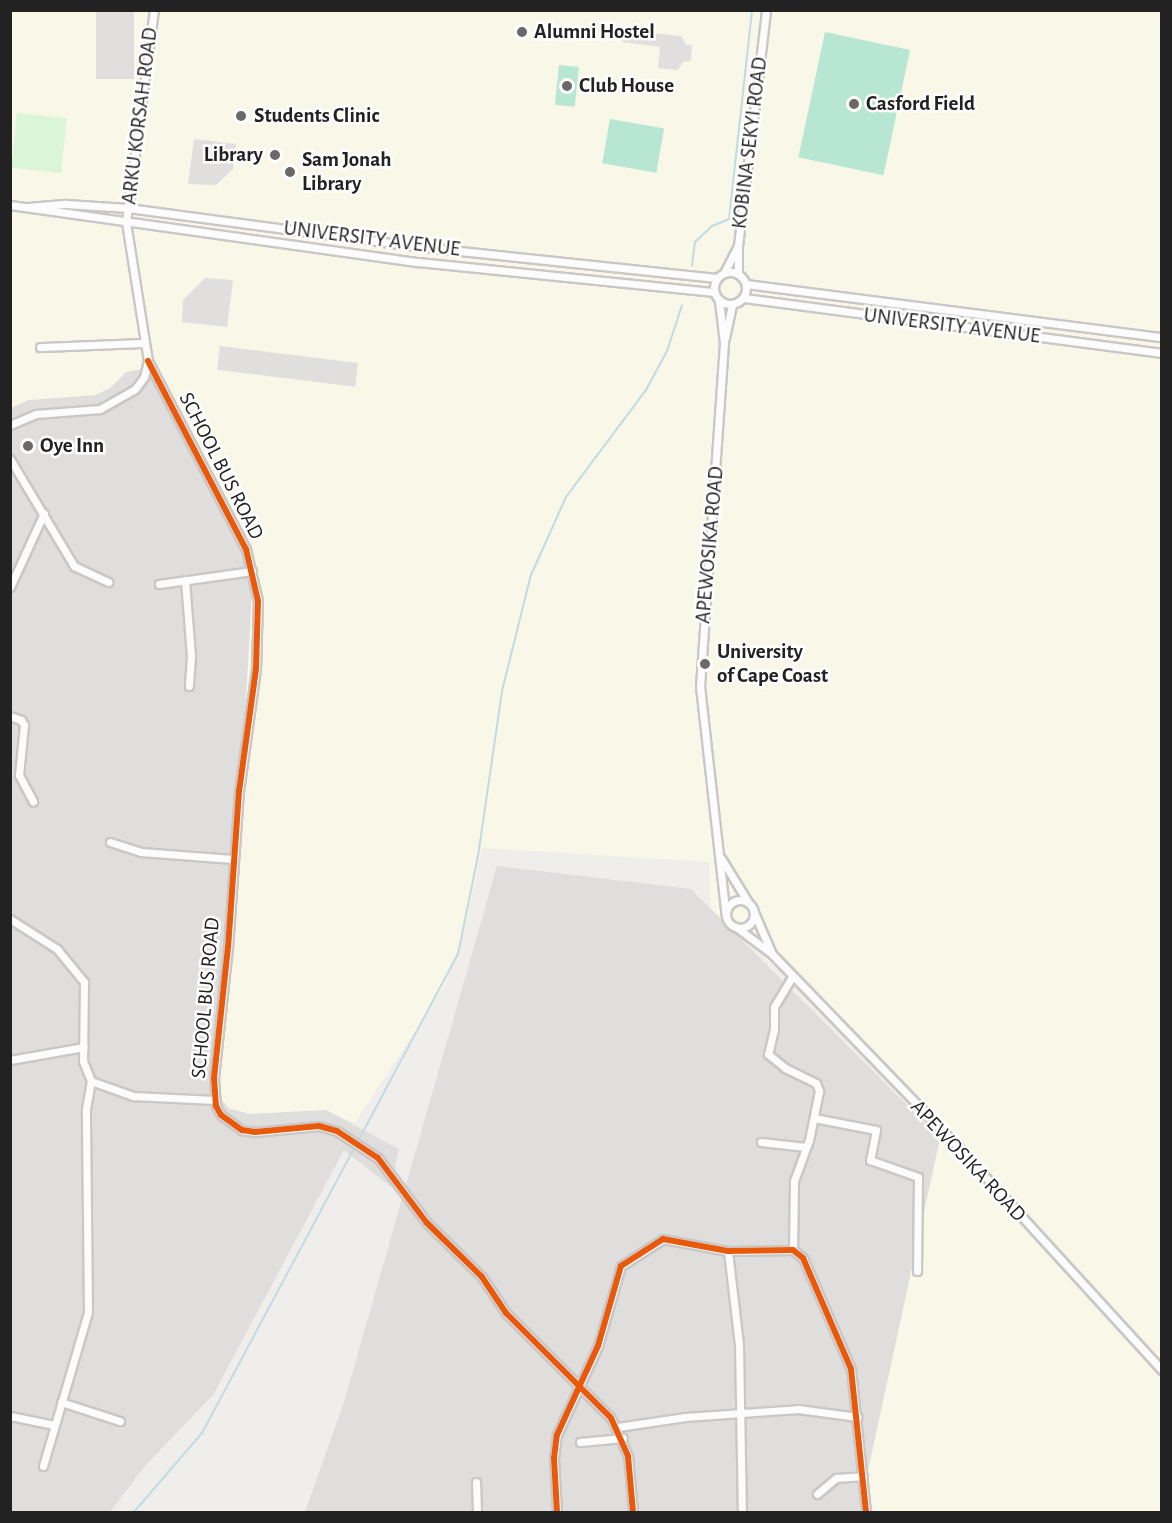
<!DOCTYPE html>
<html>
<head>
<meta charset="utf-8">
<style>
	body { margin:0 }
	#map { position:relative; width:1172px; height:1523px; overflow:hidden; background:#f0eeeb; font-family:"Alegreya Sans",sans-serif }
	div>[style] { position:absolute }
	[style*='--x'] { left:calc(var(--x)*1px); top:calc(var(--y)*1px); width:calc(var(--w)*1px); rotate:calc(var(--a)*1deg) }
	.residential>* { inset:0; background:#dfdedc }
	.education>* { inset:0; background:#f8f7e8 }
	.park>* { inset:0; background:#daf5da; transform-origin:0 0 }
	.pitch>* { inset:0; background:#b7e6d2; transform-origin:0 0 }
	.parking>* { inset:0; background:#e0dfde; transform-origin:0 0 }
	.stream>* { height:2px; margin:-1px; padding:0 1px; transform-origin:1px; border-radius:1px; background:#bfdbe3 }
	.roads { filter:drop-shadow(2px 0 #c9c8c7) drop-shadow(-2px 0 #c9c8c7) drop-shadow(0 2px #c9c8c7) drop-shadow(0 -2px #c9c8c7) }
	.street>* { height:7px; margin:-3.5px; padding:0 3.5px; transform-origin:3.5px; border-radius:3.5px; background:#fdfcfc }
	.street>.ring { margin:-3.5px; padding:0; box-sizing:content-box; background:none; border:7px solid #fdfcfc; border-radius:50% }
	.cycleway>* { height:6px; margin:-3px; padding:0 3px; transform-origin:3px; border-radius:3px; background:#e8590c }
	.dots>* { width:16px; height:16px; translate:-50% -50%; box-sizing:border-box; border:3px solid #fff; border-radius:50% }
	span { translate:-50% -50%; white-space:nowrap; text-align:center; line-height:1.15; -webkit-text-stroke:5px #fff; paint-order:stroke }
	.poi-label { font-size:21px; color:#222; font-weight:700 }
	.left { translate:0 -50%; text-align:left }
	.right { translate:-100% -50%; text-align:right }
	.street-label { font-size:21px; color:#222 }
	.frame { position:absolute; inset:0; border:12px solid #222; pointer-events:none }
</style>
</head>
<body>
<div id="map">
	<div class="residential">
		<i style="clip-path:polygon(151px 367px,254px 558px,242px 771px,213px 1079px,291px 1111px,326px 1110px,399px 1149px,391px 1187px,344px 1150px,213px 1395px,144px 1467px,110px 1512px,11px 1512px,11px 408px,28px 400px,95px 395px,110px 388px,126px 372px)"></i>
		<i style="clip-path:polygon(497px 866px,691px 889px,946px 1144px,887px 1512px,305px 1512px,344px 1402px)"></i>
	</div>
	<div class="education">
		<i style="clip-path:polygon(11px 11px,1161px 11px,1161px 1512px,859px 1512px,944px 1120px,711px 909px,709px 862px,482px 848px,465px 928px,444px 987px,355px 1123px,326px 1110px,251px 1114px,230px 1109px,216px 1094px,212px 1056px,242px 771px,254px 558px,151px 367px,126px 372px,110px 388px,95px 395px,28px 400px,11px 408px)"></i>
	</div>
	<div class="park">
		<i style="left:17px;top:113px;width:50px;height:55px;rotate:6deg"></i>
	</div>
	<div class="pitch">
		<i style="left:825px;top:32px;width:87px;height:128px;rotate:12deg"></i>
		<i style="left:559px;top:65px;width:20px;height:40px;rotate:6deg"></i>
		<i style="left:610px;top:119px;width:55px;height:45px;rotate:10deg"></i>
	</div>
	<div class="parking">
		<i style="left:96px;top:11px;width:38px;height:68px"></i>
		<i style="clip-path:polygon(631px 31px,681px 36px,686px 45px,692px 45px,691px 61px,683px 62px,678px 70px,658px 68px,660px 47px,622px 42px)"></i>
		<i style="clip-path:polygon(194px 139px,236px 144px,233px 169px,216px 185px,188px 184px)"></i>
		<i style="clip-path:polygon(205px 278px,233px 280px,227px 327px,182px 322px,183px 300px)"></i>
		<i style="left:220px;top:346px;width:139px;height:24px;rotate:7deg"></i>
	</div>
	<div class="stream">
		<i style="--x:692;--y:266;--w:24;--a:-83"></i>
		<i style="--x:695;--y:242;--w:23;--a:-43"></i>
		<i style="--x:712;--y:226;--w:18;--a:-22"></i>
		<i style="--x:729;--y:219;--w:210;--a:-83.7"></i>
		<i style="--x:134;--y:1512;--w:104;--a:-49.3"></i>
		<i style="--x:202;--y:1433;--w:543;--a:-61.88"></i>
		<i style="--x:458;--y:954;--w:100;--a:-78.5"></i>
		<i style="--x:478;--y:856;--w:167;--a:-81.7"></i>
		<i style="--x:502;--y:691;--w:120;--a:-76"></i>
		<i style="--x:531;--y:575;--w:85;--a:-65.8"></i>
		<i style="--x:566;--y:497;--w:134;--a:-53.2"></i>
		<i style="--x:646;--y:390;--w:44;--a:-61.7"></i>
		<i style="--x:667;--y:351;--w:48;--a:-71.9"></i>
	</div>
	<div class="roads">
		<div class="street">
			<i style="--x:10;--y:205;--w:412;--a:8"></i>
			<i style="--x:418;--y:262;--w:298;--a:5.8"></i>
			<i style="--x:28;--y:207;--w:38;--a:-5"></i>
			<i style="--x:66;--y:204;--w:62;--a:3.7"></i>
			<i style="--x:128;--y:208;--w:297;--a:7.6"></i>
			<i style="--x:422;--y:247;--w:296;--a:6"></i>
			<i style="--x:738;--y:249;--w:25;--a:90"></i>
			<i class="ring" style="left:714px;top:272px;width:25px;height:25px"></i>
			<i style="--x:724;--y:273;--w:30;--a:-63"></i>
			<i style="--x:738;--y:246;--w:238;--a:-83.2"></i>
			<i style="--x:746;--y:284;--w:419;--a:7.3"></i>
			<i style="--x:744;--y:298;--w:422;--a:7.5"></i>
			<i style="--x:719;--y:301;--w:42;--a:83.2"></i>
			<i style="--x:724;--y:343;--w:344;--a:94"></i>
			<i style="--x:700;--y:686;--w:231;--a:83.6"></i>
			<i style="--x:725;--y:338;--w:35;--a:-78"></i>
			<i style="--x:40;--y:347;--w:105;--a:-2.2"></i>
			<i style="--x:148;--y:361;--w:212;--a:62.5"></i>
			<i style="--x:246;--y:549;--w:53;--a:77"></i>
			<i style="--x:258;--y:601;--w:68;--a:91.7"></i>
			<i style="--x:256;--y:669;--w:123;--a:97.9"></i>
			<i style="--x:239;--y:791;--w:156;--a:94"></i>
			<i style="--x:228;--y:947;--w:132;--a:96.1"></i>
			<i style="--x:214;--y:1078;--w:28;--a:86"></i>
			<i style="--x:216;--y:1106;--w:10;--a:61"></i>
			<i style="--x:221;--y:1115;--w:26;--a:36"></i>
			<i style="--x:242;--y:1130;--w:13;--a:9"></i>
			<i style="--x:255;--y:1132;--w:64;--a:-5.4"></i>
			<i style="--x:319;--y:1126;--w:19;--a:16"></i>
			<i style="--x:337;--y:1131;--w:49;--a:33.4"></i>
			<i style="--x:378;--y:1158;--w:81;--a:53"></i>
			<i style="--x:427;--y:1223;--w:77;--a:44.5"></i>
			<i style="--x:482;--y:1277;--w:43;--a:56.3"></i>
			<i style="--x:506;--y:1313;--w:148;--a:45"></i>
			<i style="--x:611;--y:1418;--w:42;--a:65.9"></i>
			<i style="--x:628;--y:1456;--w:56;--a:84.9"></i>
			<i style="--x:10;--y:425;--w:28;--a:-23"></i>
			<i style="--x:36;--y:414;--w:64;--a:-4.5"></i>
			<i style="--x:100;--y:409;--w:40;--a:-29.7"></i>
			<i style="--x:135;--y:389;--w:15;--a:-53"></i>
			<i style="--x:144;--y:377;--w:16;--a:-76"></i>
			<i style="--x:148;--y:361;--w:141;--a:-99"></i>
			<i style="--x:126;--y:222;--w:214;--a:-82.5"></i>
			<i style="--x:10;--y:459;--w:125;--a:59.1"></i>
			<i style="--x:74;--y:566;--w:38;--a:25"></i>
			<i style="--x:185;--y:580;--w:76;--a:85.5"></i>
			<i style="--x:191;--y:656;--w:30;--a:94"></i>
			<i style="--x:159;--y:584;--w:94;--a:-8"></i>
			<i style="--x:10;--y:587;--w:81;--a:-65.3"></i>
			<i style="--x:10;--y:716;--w:12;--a:20"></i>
			<i style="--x:21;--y:720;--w:6;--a:59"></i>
			<i style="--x:24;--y:725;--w:50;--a:95.7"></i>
			<i style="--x:19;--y:775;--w:30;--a:62"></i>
			<i style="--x:110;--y:842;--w:33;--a:18"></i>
			<i style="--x:141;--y:852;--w:92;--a:4.4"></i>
			<i style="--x:721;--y:858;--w:52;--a:58.5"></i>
			<i class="ring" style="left:726px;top:900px;width:21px;height:21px"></i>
			<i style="--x:753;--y:910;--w:48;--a:66.6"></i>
			<i style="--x:10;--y:919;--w:56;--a:32.6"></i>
			<i style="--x:57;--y:949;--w:43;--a:50.7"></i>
			<i style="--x:84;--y:982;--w:79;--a:90.7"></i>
			<i style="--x:83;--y:1061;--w:22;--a:68"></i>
			<i style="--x:91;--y:1081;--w:45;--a:19.7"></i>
			<i style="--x:133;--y:1096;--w:82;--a:2.8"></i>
			<i style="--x:736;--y:927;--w:45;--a:36.9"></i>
			<i style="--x:772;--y:954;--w:272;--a:46"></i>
			<i style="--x:961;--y:1150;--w:298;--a:47.6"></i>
			<i style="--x:792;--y:977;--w:35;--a:121"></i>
			<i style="--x:774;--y:1007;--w:22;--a:90"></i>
			<i style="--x:774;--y:1029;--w:26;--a:103"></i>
			<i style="--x:768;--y:1054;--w:22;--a:39"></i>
			<i style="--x:785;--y:1068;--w:34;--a:26"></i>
			<i style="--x:816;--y:1083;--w:9;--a:69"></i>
			<i style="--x:819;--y:1091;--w:50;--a:101.5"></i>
			<i style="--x:809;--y:1140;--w:44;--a:110.1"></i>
			<i style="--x:794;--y:1181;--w:69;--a:90.8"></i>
			<i style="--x:10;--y:1060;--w:75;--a:-10"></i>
			<i style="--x:814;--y:1118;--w:63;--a:11"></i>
			<i style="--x:876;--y:1130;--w:31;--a:101"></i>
			<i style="--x:870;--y:1160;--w:51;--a:19.5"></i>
			<i style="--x:918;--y:1177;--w:94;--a:90.6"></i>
			<i style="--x:761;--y:1142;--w:45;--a:6.3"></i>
			<i style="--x:728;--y:1251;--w:95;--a:83.3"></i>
			<i style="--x:739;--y:1345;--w:167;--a:89"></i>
			<i style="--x:61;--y:1402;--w:62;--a:17.9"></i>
			<i style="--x:10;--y:1416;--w:45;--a:11.6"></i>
			<i style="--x:618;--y:1427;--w:68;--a:-8.5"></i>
			<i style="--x:685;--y:1417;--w:113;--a:-4"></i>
			<i style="--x:798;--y:1409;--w:60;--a:7.7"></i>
			<i style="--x:580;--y:1442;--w:43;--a:-5.3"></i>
			<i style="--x:43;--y:1466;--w:160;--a:-73.7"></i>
			<i style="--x:88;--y:1312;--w:203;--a:-90.6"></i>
			<i style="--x:86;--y:1109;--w:28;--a:-80"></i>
			<i style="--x:476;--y:1482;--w:30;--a:88"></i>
			<i style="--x:817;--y:1494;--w:25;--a:-40"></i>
			<i style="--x:836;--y:1478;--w:27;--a:-4"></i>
			<i style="--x:557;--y:1512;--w:54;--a:-93.2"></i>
			<i style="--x:554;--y:1458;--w:23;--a:-83"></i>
			<i style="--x:557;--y:1435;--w:98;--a:-65.3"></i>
			<i style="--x:598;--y:1346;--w:83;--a:-74"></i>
			<i style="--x:621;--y:1266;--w:50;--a:-32.7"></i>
			<i style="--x:663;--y:1239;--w:66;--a:10.5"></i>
			<i style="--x:728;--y:1251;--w:65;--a:-0.9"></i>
			<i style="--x:793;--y:1250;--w:13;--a:39"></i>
			<i style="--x:803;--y:1258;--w:121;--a:66.6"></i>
			<i style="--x:851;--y:1369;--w:144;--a:84"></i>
		</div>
	</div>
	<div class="cycleway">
		<i style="--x:148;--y:361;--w:212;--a:62.5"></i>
		<i style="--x:246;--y:549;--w:53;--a:77"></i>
		<i style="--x:258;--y:601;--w:68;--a:91.7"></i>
		<i style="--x:256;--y:669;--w:123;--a:97.9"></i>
		<i style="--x:239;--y:791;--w:156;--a:94"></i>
		<i style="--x:228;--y:947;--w:132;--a:96.1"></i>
		<i style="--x:214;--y:1078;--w:28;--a:86"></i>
		<i style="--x:216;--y:1106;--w:10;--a:61"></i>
		<i style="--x:221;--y:1115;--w:26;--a:36"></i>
		<i style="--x:242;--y:1130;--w:13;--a:9"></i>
		<i style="--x:255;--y:1132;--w:64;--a:-5.4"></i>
		<i style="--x:319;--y:1126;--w:19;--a:16"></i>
		<i style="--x:337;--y:1131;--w:49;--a:33.4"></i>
		<i style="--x:378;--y:1158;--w:81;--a:53"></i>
		<i style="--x:427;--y:1223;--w:77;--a:44.5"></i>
		<i style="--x:482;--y:1277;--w:43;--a:56.3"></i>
		<i style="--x:506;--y:1313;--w:148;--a:45"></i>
		<i style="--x:611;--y:1418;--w:42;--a:65.9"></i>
		<i style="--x:628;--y:1456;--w:56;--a:84.9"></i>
		<i style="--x:557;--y:1512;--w:54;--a:-93.2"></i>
		<i style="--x:554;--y:1458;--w:23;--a:-83"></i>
		<i style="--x:557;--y:1435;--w:98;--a:-65.3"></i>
		<i style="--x:598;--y:1346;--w:83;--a:-74"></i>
		<i style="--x:621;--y:1266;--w:50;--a:-32.7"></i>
		<i style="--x:663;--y:1239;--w:66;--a:10.5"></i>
		<i style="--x:728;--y:1251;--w:65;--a:-0.9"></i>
		<i style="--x:793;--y:1250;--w:13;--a:39"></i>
		<i style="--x:803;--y:1258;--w:121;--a:66.6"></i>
		<i style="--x:851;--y:1369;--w:144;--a:84"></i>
	</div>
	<div class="dots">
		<i style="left:522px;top:32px;background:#6a6968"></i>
		<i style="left:567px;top:86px;background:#6a6968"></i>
		<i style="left:854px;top:104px;background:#6a6968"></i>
		<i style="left:241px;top:116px;background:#6a6968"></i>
		<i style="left:275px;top:155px;background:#6a6968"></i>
		<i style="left:290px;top:172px;background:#6a6968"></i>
		<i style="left:28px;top:446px;background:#6a6968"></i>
		<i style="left:705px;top:664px;background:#6a6968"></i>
	</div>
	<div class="poi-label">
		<span class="left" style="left:534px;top:32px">Alumni Hostel</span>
		<span class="left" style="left:579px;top:86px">Club House</span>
		<span class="left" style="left:866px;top:104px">Casford Field</span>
		<span class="left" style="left:254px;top:116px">Students Clinic</span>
		<span class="right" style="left:263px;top:155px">Library</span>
		<span class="left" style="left:302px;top:172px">Sam Jonah<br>Library</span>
		<span class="left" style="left:40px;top:446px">Oye Inn</span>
		<span class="left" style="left:717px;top:664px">University<br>of Cape Coast</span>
	</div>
	<div class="street-label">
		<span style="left:140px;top:116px;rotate:-83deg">ARKU KORSAH ROAD</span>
		<span style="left:750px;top:143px;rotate:-83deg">KOBINA SEKYI ROAD</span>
		<span style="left:372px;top:239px;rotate:7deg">UNIVERSITY AVENUE</span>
		<span style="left:952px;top:326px;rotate:7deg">UNIVERSITY AVENUE</span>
		<span style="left:221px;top:466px;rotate:63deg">SCHOOL BUS ROAD</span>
		<span style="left:710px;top:545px;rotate:-85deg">APEWOSIKA ROAD</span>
		<span style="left:206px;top:998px;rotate:-85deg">SCHOOL BUS ROAD</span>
		<span style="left:968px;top:1161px;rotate:47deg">APEWOSIKA ROAD</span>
	</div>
	<div class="frame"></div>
</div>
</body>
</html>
